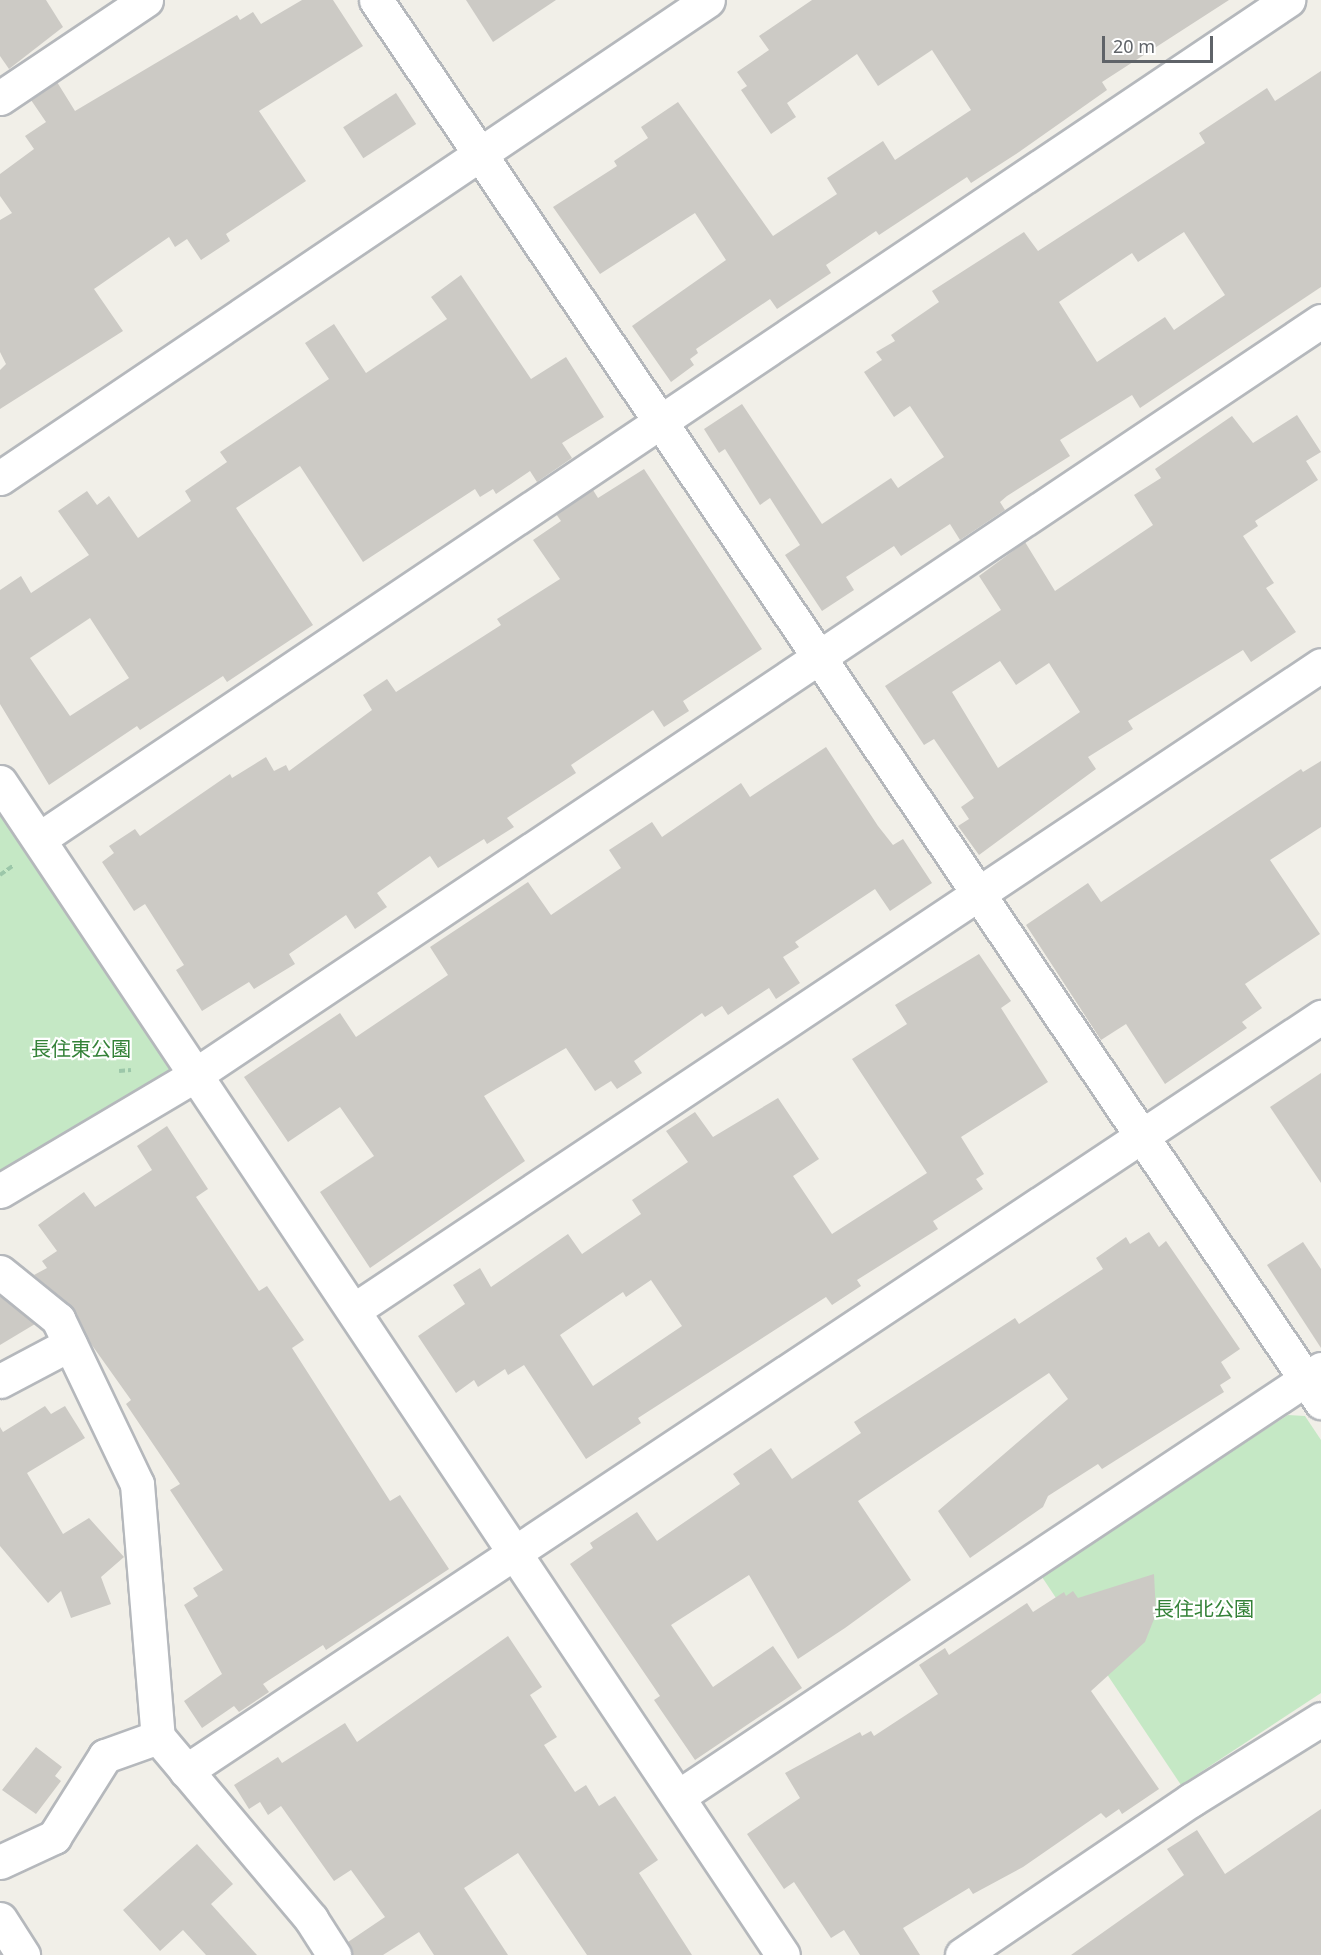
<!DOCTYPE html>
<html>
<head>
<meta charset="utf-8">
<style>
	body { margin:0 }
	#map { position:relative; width:1321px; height:1955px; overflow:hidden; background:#f1efe8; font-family:"Noto Sans","Noto Sans JP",sans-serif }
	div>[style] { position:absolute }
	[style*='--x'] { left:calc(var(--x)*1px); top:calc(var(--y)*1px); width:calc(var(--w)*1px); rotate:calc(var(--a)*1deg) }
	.green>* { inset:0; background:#c5e8c5 }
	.building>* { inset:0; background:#cccac5; transform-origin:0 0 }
	.path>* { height:4px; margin-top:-2px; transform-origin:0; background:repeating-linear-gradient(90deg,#9cc7a9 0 6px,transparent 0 9px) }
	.roads { filter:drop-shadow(2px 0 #b5b8bc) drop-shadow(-2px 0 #b5b8bc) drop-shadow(0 2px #b5b8bc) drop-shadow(0 -2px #b5b8bc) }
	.minor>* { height:33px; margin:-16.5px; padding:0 16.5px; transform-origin:16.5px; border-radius:16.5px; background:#fff }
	span { translate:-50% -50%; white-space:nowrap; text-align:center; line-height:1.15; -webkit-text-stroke:4.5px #fff; paint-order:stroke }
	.park-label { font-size:20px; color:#348238 }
	.scale { position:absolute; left:1102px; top:36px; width:111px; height:27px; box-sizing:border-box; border:3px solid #5f6368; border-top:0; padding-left:8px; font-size:18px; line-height:21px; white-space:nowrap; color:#5f6368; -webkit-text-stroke:4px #fff; paint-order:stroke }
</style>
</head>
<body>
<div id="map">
	<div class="green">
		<i style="clip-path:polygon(0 782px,195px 1075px,0 1191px)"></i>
		<i style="clip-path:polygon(1288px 1415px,1305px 1416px,1321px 1440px,1321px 1693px,1181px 1785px,1040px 1574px)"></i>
	</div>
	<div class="building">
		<i style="clip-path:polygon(0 0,46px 0,63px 27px,9px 69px,0 56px)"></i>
		<i style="clip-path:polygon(302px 0,333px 0,363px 46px,259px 111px,306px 181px,226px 234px,230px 241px,201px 260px,187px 239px,175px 247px,169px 237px,94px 289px,123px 331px,0 409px,0 370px,6px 364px,0 352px,0 220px,12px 213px,0 196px,0 174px,34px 149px,25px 136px,46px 122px,31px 100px,57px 82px,75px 111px,237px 15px,240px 20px,253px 12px,261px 24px)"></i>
		<i style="clip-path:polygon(466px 0,556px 0,493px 42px)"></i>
		<i style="clip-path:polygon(812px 0,1229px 0,1102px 82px,1107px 90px,1019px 152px,971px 183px,967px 177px,879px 235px,876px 231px,826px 265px,831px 273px,777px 309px,770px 299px,696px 349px,698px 353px,690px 359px,694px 365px,671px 382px,632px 326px,726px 260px,695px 213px,600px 274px,553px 207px,617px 166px,614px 161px,648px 138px,641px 127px,678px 102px,773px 236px,837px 194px,827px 178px,883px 141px,895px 160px,971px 110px,932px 50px,878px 86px,857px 54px,787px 103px,796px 117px,771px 134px,741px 90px,747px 86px,737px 72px,769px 50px,759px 36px)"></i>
		<i style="clip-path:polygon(evenodd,1321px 71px,1321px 287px,1140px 408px,1132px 395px,1060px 440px,1070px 456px,1007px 496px,1000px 502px,1005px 510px,960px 540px,950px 524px,901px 556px,894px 546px,846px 577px,854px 590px,822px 611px,785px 555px,800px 545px,770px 498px,760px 505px,725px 449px,719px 453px,704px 429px,742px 404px,822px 524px,891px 478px,898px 488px,944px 457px,910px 406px,894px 417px,864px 372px,882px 360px,876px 352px,895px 341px,891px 335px,939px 302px,932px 291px,1024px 232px,1038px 251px,1205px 143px,1199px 133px,1267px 88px,1275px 101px,1321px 71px,1184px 232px,1225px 295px,1174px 330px,1165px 317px,1097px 362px,1059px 302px,1132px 253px,1138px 262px,1184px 232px)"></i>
		<i style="left:396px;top:93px;width:37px;height:63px;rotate:57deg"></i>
		<i style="clip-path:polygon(evenodd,461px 275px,531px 379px,566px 357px,604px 417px,562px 443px,572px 458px,537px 482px,530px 471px,496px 494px,493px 489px,480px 497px,475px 489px,363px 562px,300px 466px,236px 508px,313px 625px,227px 682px,223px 676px,140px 730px,137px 726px,49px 785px,0 704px,0 590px,21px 576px,31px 593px,89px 555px,58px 511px,87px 491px,97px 505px,109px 496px,138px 538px,191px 501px,185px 491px,227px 462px,220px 452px,329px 379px,305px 343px,334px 324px,366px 373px,447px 319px,431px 297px,461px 275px,90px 618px,129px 678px,70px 716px,30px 658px,90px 618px)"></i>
		<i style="clip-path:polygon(evenodd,1297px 415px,1321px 452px,1306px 461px,1318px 480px,1255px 521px,1258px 526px,1243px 536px,1274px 583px,1266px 588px,1296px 632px,1251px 662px,1243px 650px,1128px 721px,1133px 729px,1088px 757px,1096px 769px,979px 855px,958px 826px,969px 819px,961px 807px,974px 798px,934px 739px,924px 745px,885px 686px,1001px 610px,979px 576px,1025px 542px,1055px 591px,1153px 525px,1134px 495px,1161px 478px,1155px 469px,1232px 416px,1253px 443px,1297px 415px,1000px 661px,1016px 685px,1049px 663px,1080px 712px,998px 768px,952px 692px,1000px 661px)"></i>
		<i style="clip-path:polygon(644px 469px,762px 649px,683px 701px,689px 711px,664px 727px,653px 710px,571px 765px,576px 773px,507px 818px,514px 827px,487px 844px,484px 839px,438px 868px,430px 856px,377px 893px,387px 907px,355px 929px,346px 915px,289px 954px,295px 964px,254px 989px,249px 982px,202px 1011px,176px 970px,184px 965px,145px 904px,134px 911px,102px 862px,114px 853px,109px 846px,135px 829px,140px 836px,230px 774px,232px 778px,266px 757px,274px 771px,286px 765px,289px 771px,372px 710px,363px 695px,387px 679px,396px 692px,501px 625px,497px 619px,560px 579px,533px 540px,561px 521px,556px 514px,593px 490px,598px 498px)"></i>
		<i style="clip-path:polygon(826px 747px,878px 826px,893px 845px,903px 839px,932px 883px,890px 911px,875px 889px,795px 942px,799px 947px,783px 957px,800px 983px,776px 999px,769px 988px,728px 1015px,722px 1006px,705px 1017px,702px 1013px,634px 1061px,642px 1073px,617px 1089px,611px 1081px,595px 1091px,566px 1048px,484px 1096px,525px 1161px,370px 1268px,320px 1192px,374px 1156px,340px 1107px,288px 1142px,244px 1077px,340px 1013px,356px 1037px,448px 975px,430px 947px,528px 882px,551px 915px,621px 868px,609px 850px,652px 822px,662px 837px,741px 783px,750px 797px)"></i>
		<i style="clip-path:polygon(1321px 761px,1321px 827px,1270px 860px,1320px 934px,1245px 984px,1262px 1008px,1242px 1022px,1247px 1028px,1165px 1084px,1126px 1024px,1101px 1040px,1026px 925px,1088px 883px,1101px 902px,1301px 769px,1303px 772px)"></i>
		<i style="clip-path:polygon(evenodd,979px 954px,1011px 1001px,1001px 1008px,1048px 1082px,961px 1137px,984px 1174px,976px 1179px,983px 1189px,933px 1221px,938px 1229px,857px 1280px,861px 1286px,832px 1305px,826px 1297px,638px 1418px,641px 1423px,586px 1459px,524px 1365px,508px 1375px,505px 1369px,478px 1387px,474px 1380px,456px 1393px,418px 1336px,465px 1304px,453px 1285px,480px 1268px,491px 1287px,568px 1234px,582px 1254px,641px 1214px,632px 1200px,688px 1162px,666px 1131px,695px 1112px,713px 1137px,778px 1098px,819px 1159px,793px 1176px,832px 1234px,927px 1173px,852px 1059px,907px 1024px,895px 1005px,979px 954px,651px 1280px,682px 1326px,593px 1386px,560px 1335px,623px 1292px,626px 1297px,651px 1280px)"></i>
		<i style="clip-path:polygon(1321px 1073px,1321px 1183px,1270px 1107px)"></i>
		<i style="clip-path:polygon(167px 1126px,208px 1189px,196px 1197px,259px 1291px,267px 1286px,304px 1340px,292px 1348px,390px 1501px,400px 1495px,449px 1569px,326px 1650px,323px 1645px,263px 1684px,269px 1692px,239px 1712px,234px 1706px,202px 1728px,184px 1701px,222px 1674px,184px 1605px,198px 1596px,193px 1588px,223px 1570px,170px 1490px,180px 1484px,126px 1404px,131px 1400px,89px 1341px,75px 1310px,34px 1275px,47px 1268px,42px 1261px,57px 1251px,38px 1225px,84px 1192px,95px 1207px,152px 1170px,137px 1146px)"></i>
		<i style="clip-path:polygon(1149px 1232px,1159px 1247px,1166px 1241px,1240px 1349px,1221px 1362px,1231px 1378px,1220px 1385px,1224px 1392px,1102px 1469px,1098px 1464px,1048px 1496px,1043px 1507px,970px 1558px,938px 1511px,1068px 1399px,1049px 1373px,858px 1501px,911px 1580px,845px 1628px,798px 1659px,749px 1575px,671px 1625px,713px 1687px,773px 1646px,802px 1688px,695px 1760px,654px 1700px,660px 1696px,570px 1564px,593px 1548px,590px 1543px,637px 1512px,657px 1541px,740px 1484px,733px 1474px,771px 1448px,792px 1479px,861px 1433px,854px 1422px,1015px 1318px,1019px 1324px,1103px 1269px,1096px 1258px,1126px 1237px,1130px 1244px)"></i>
		<i style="clip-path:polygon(1303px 1242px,1321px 1269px,1321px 1348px,1267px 1265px)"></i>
		<i style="clip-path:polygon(0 1296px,35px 1324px,0 1345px)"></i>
		<i style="clip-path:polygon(45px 1406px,51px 1414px,65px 1406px,85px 1438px,27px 1473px,63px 1534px,89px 1518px,124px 1557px,101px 1577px,111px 1604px,71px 1618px,61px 1591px,48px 1603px,0 1546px,0 1427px,3px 1432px)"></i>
		<i style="clip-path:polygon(1154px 1574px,1156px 1614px,1145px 1642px,1091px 1691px,1159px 1789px,1122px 1814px,1119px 1809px,1106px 1818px,1101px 1813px,1023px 1867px,973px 1894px,969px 1888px,903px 1928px,920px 1955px,860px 1955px,844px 1930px,831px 1938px,794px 1882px,784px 1889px,747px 1834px,800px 1798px,785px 1773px,860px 1732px,862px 1736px,871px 1731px,874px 1736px,938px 1694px,919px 1665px,945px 1648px,949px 1655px,1027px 1603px,1033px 1612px,1064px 1592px,1066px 1596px,1073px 1591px,1078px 1598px)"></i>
		<i style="clip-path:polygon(508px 1636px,542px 1687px,530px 1695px,557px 1737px,544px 1745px,575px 1792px,586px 1785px,599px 1806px,615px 1796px,658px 1860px,639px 1873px,692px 1955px,587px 1955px,518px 1853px,464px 1888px,508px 1955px,434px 1955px,419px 1932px,383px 1955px,353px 1955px,348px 1942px,385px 1917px,351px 1870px,334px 1881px,281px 1806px,268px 1815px,260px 1802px,249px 1809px,234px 1785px,278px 1757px,282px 1763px,345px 1723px,357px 1742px)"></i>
		<i style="clip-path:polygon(36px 1747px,62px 1767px,55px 1776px,61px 1781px,36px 1814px,2px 1790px)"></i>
		<i style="clip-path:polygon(1321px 1809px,1321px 1955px,1071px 1955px,1184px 1875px,1167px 1849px,1197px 1830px,1225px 1874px)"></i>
		<i style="clip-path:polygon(197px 1844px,233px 1884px,211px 1904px,257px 1955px,206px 1955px,183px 1930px,160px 1951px,123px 1910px)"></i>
	</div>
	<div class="path">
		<i style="--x:0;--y:875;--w:17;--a:-36"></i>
		<i style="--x:119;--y:1071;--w:12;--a:-5"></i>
	</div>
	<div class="roads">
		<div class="minor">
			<i style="--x:376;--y:0;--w:1691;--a:56.02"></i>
			<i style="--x:0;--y:98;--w:176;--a:-33.9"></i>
			<i style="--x:0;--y:478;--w:854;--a:-34.02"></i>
			<i style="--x:0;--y:782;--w:1410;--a:56.28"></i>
			<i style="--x:39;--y:839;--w:1505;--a:-33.89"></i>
			<i style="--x:0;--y:1191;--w:227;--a:-30.7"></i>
			<i style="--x:195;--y:1075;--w:1355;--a:-33.81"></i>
			<i style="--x:0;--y:1272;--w:75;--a:39"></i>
			<i style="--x:58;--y:1319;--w:183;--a:64.4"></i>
			<i style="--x:137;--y:1484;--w:254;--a:85.3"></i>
			<i style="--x:354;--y:1310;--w:1162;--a:-33.7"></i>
			<i style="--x:0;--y:1381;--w:79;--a:-27.9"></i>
			<i style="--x:186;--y:1771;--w:1363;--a:-33.6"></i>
			<i style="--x:679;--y:1796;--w:771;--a:-33.63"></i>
			<i style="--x:0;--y:1862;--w:60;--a:-24.8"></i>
			<i style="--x:54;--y:1837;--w:96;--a:-57.8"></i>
			<i style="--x:105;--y:1756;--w:56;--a:-19.7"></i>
			<i style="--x:158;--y:1737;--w:238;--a:49.9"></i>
			<i style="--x:311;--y:1919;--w:43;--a:57.4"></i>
			<i style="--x:0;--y:1919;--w:43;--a:57.4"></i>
			<i style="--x:962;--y:1955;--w:277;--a:-34.1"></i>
			<i style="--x:1191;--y:1800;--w:153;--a:-31.9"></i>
		</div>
	</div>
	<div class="park-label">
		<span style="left:81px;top:1048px">長住東公園</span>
		<span style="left:1204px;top:1608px">長住北公園</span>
	</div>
	<div class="scale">20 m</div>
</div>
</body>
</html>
